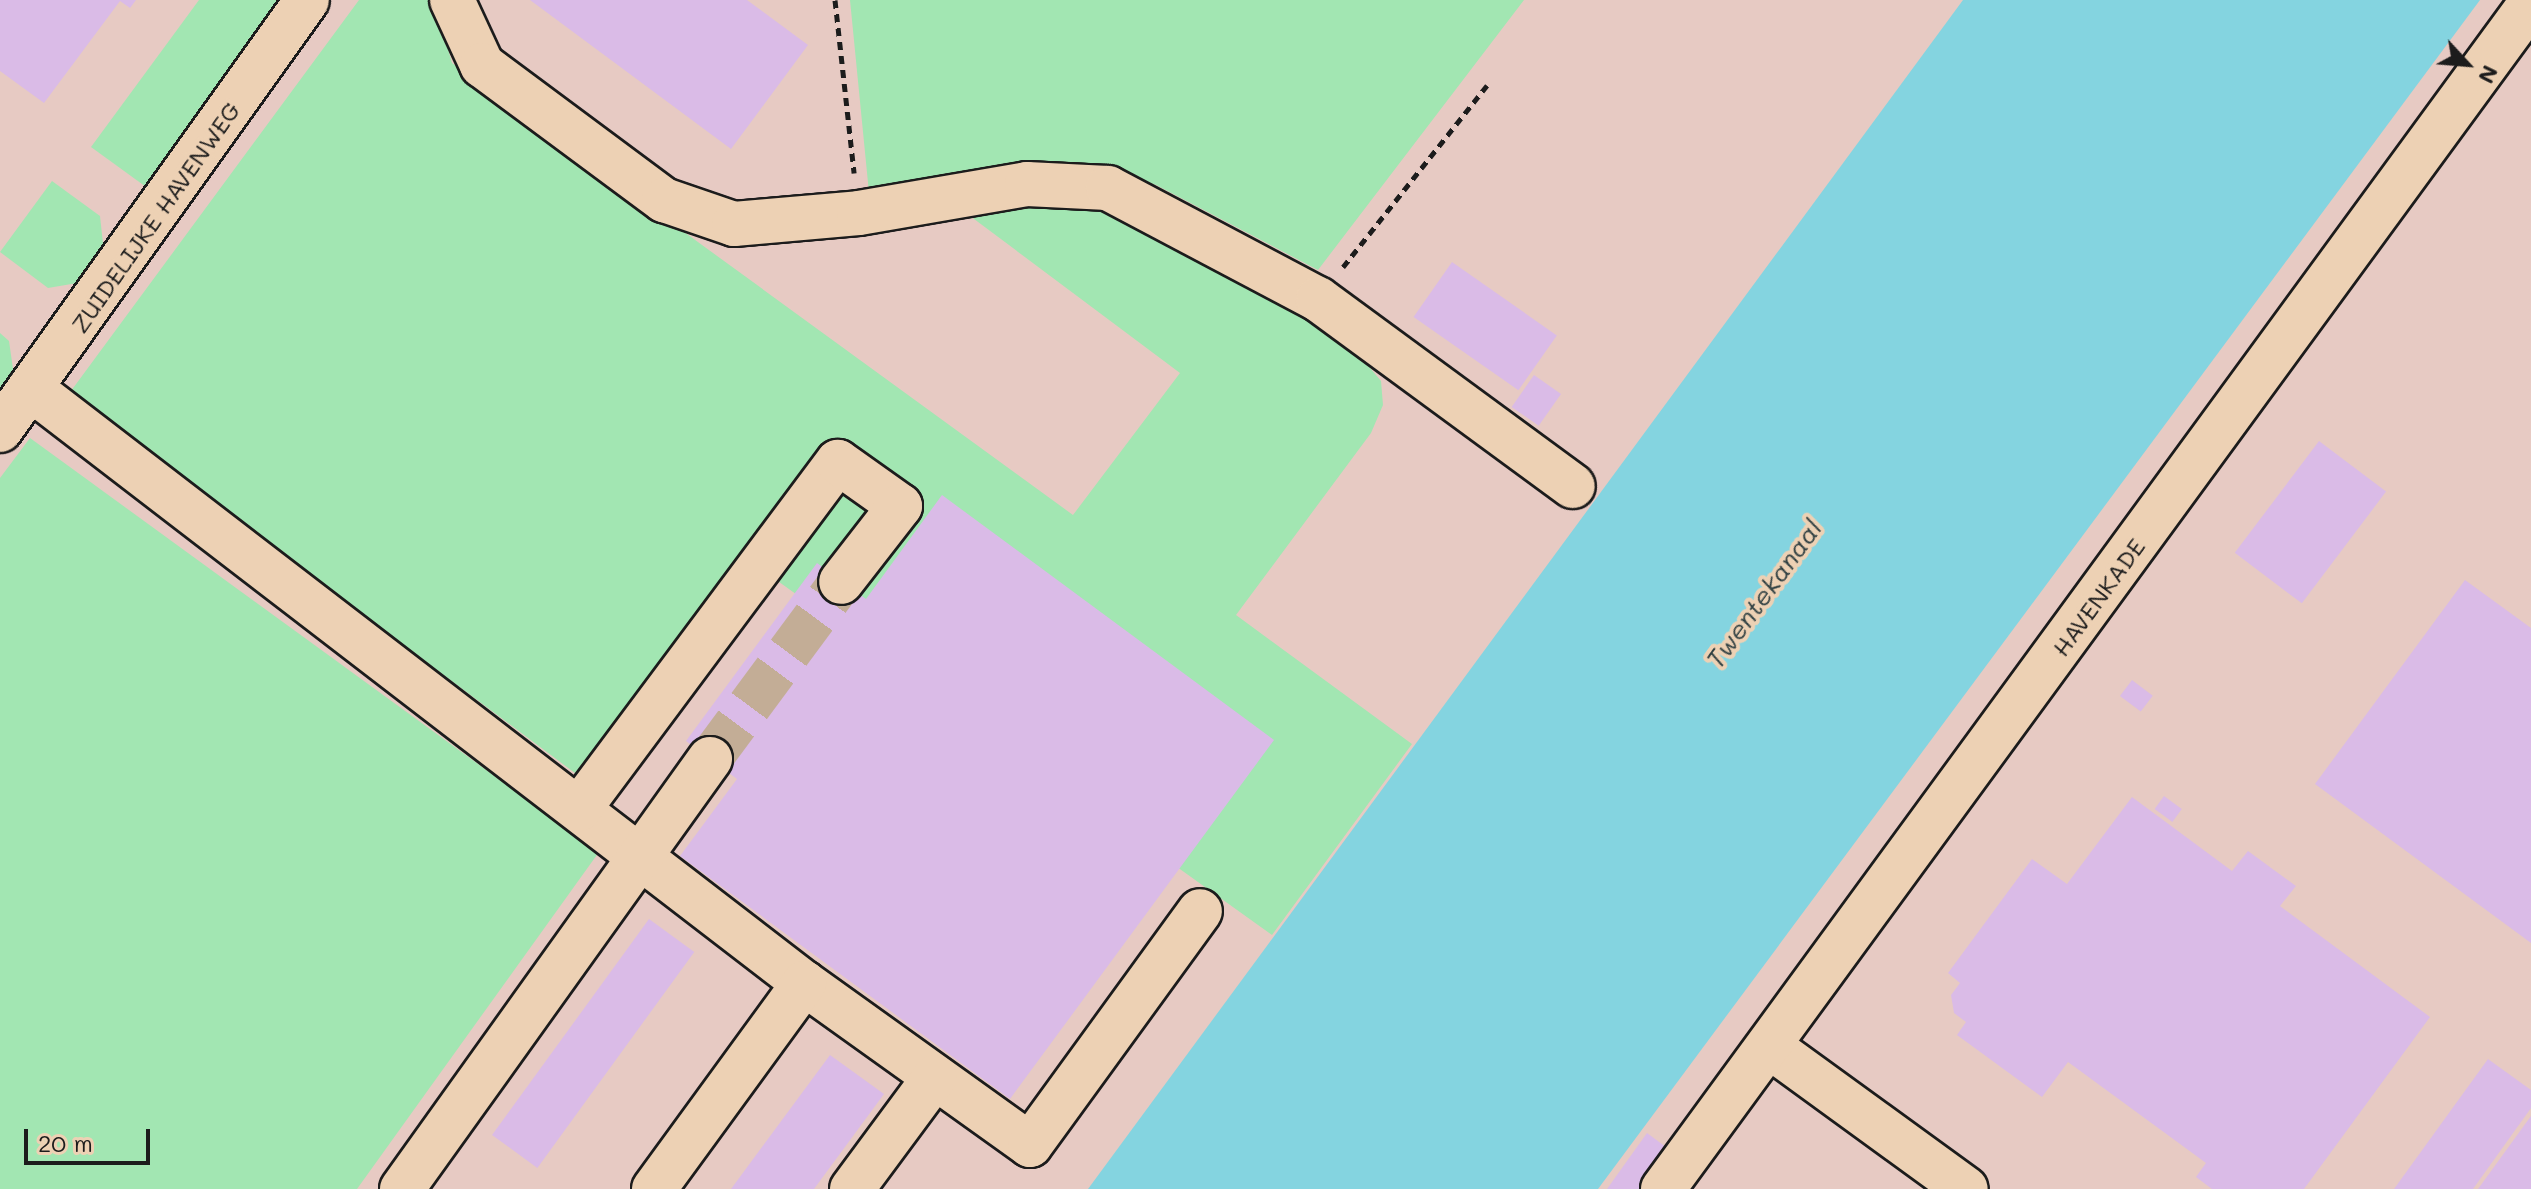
<!DOCTYPE html>
<html>
<head>
<meta charset="utf-8">
<style>
	body { margin:0 }
	#map { position:relative; width:2531px; height:1189px; overflow:hidden; background:#edd1b4; font-family:Mali,sans-serif }
	div>[style] { position:absolute }
	[style*='--x'] { left:calc(var(--x)*1px); top:calc(var(--y)*1px); width:calc(var(--w)*1px); rotate:calc(var(--a)*1deg) }
	.built>* { inset:0; background:#e7cac3; transform-origin:0 0 }
	.green>* { inset:0; background:#a2e6b2 }
	.water>* { inset:0; background:#84d4e0 }
	.building>* { inset:0; background:#dabbe7; transform-origin:0 0 }
	.minor-tunnel>* { height:44px; margin-top:-22px; transform-origin:0; background:repeating-linear-gradient(90deg,#c3ad96 0 44px,transparent 0 66px) }
	.path>* { height:5px; margin-top:-2.5px; transform-origin:0; background:repeating-linear-gradient(90deg,#1c1c1c 0 8px,transparent 0 14px) }
	.roads { filter:drop-shadow(2px 0 #1c1c1c) drop-shadow(-2px 0 #1c1c1c) drop-shadow(0 2px #1c1c1c) drop-shadow(0 -2px #1c1c1c) }
	.minor>* { height:44px; margin:-22px; padding:0 22px; transform-origin:22px; border-radius:22px; background:#edd1b4 }
	span { translate:-50% -50%; white-space:nowrap; text-align:center; line-height:1.15; -webkit-text-stroke:8px #edd1b4; paint-order:stroke }
	.street-label { font-size:24px; color:#1c1c1c }
	.water-label { font-size:26px; color:#314143; font-style:italic }
	.north { position:absolute; left:2427px; top:24px; width:80px; height:80px; -webkit-text-stroke:6px #edd1b4; paint-order:stroke; rotate:116deg; font-size:22px; font-weight:700; line-height:32px; text-align:center; color:#1c1c1c }
	.north::after { content:''; display:block; margin:auto; width:28px; height:36px; background:#1c1c1c; clip-path:polygon(50% 0,100% 100%,50% 72%,0 100%) }
	.scale { position:absolute; left:24px; top:1129px; width:126px; height:36px; box-sizing:border-box; border:4px solid #1c1c1c; border-top:0; padding-left:10px; font-size:24px; line-height:28px; white-space:nowrap; color:#1c1c1c; -webkit-text-stroke:6px #edd1b4; paint-order:stroke }
</style>
</head>
<body>
<div id="map">
	<div class="built">
		<i style="left:0;top:0;width:2531px;height:1189px"></i>
	</div>
	<div class="green">
		<i style="clip-path:polygon(199px 0,293px 0,153px 192px,91px 147px)"></i>
		<i style="clip-path:polygon(359px 0,434px 0,452px 63px,1073px 515px,1180px 373px,962px 210px,1095px 202px,1292px 305px,1360px 356px,1381px 381px,1383px 405px,1371px 433px,1236px 615px,1412px 744px,1272px 935px,747px 559px,587px 782px,68px 395px)"></i>
		<i style="clip-path:polygon(850px 0,1524px 0,1318px 270px,1156px 185px,1100px 166px,870px 203px)"></i>
		<i style="clip-path:polygon(52px 181px,100px 216px,104px 253px,83px 282px,48px 288px,0 252px)"></i>
		<i style="clip-path:polygon(0 333px,9px 341px,14px 376px,0 395px)"></i>
		<i style="clip-path:polygon(30px 438px,599px 852px,357px 1189px,0 1189px,0 478px)"></i>
	</div>
	<div class="water">
		<i style="clip-path:polygon(1963px 0,2480px 0,1598px 1189px,1088px 1189px)"></i>
	</div>
	<div class="building">
		<i style="clip-path:polygon(0 0,136px 0,130px 8px,120px 1px,44px 103px,0 71px)"></i>
		<i style="clip-path:polygon(530px 0,747px 0,808px 45px,731px 149px)"></i>
		<i style="left:1452px;top:262px;width:128px;height:67px;rotate:35deg"></i>
		<i style="left:1534px;top:375px;width:33px;height:39px;rotate:35deg"></i>
		<i style="left:2319px;top:441px;width:84px;height:140px;rotate:37deg"></i>
		<i style="clip-path:polygon(942px 495px,1274px 740px,1010px 1099px,680px 856px,737px 779px,686px 741px,817px 563px,866px 599px)"></i>
		<i style="clip-path:polygon(2465px 580px,2531px 628px,2531px 943px,2315px 784px)"></i>
		<i style="left:2132px;top:680px;width:26px;height:20px;rotate:37deg"></i>
		<i style="left:2164px;top:796px;width:22px;height:16px;rotate:36deg"></i>
		<i style="clip-path:polygon(2132px 797px,2232px 871px,2248px 851px,2296px 886px,2280px 906px,2430px 1017px,2304px 1189px,2212px 1189px,2196px 1177px,2206px 1163px,2068px 1062px,2042px 1097px,1957px 1035px,1966px 1022px,1954px 1013px,1951px 995px,1960px 983px,1948px 973px,2032px 859px,2067px 884px)"></i>
		<i style="left:649px;top:919px;width:56px;height:267px;rotate:36deg"></i>
		<i style="clip-path:polygon(830px 1055px,884px 1094px,814px 1189px,731px 1189px)"></i>
		<i style="clip-path:polygon(2488px 1059px,2531px 1090px,2531px 1108px,2473px 1189px,2394px 1189px)"></i>
		<i style="clip-path:polygon(2531px 1116px,2531px 1189px,2478px 1189px)"></i>
		<i style="clip-path:polygon(1647px 1133px,1670px 1150px,1641px 1189px,1607px 1189px)"></i>
	</div>
	<div class="minor-tunnel">
		<i style="--x:710;--y:759;--w:220;--a:-53.5"></i>
	</div>
	<div class="path">
		<i style="--x:835;--y:0;--w:174;--a:83.7"></i>
		<i style="--x:1343;--y:267;--w:232;--a:-51.6"></i>
	</div>
	<div class="roads">
		<div class="minor">
			<i style="--x:452;--y:0;--w:72;--a:65.2"></i>
			<i style="--x:482;--y:65;--w:227;--a:36.6"></i>
			<i style="--x:664;--y:200;--w:74;--a:18.9"></i>
			<i style="--x:734;--y:224;--w:125;--a:-5"></i>
			<i style="--x:859;--y:213;--w:170;--a:-9.8"></i>
			<i style="--x:1027;--y:184;--w:81;--a:2.8"></i>
			<i style="--x:1108;--y:188;--w:238;--a:27.9"></i>
			<i style="--x:1318;--y:299;--w:316;--a:36.3"></i>
			<i style="--x:30;--y:388;--w:976;--a:37.55"></i>
			<i style="--x:804;--y:983;--w:278;--a:35.6"></i>
			<i style="--x:1030;--y:1145;--w:289;--a:-54"></i>
			<i style="--x:0;--y:430;--w:528;--a:-54.47"></i>
			<i style="--x:579;--y:809;--w:433;--a:-53.3"></i>
			<i style="--x:838;--y:462;--w:76;--a:35.4"></i>
			<i style="--x:900;--y:506;--w:96;--a:127.8"></i>
			<i style="--x:1769;--y:1046;--w:243;--a:36"></i>
			<i style="--x:402;--y:1189;--w:529;--a:-54.39"></i>
			<i style="--x:654;--y:1189;--w:255;--a:-53.9"></i>
			<i style="--x:852;--y:1189;--w:139;--a:-53.5"></i>
			<i style="--x:1663;--y:1189;--w:1470;--a:-53.8"></i>
		</div>
	</div>
	<div class="street-label">
		<span style="left:155px;top:217px;rotate:-55deg">ZUIDELIJKE HAVENWEG</span>
		<span style="left:2098px;top:597px;rotate:-54deg">HAVENKADE</span>
	</div>
	<div class="water-label">
		<span style="left:1764px;top:594px;rotate:-54deg">Twentekanaal</span>
	</div>
	<div class="north">N</div>
	<div class="scale">20 m</div>
</div>
</body>
</html>
